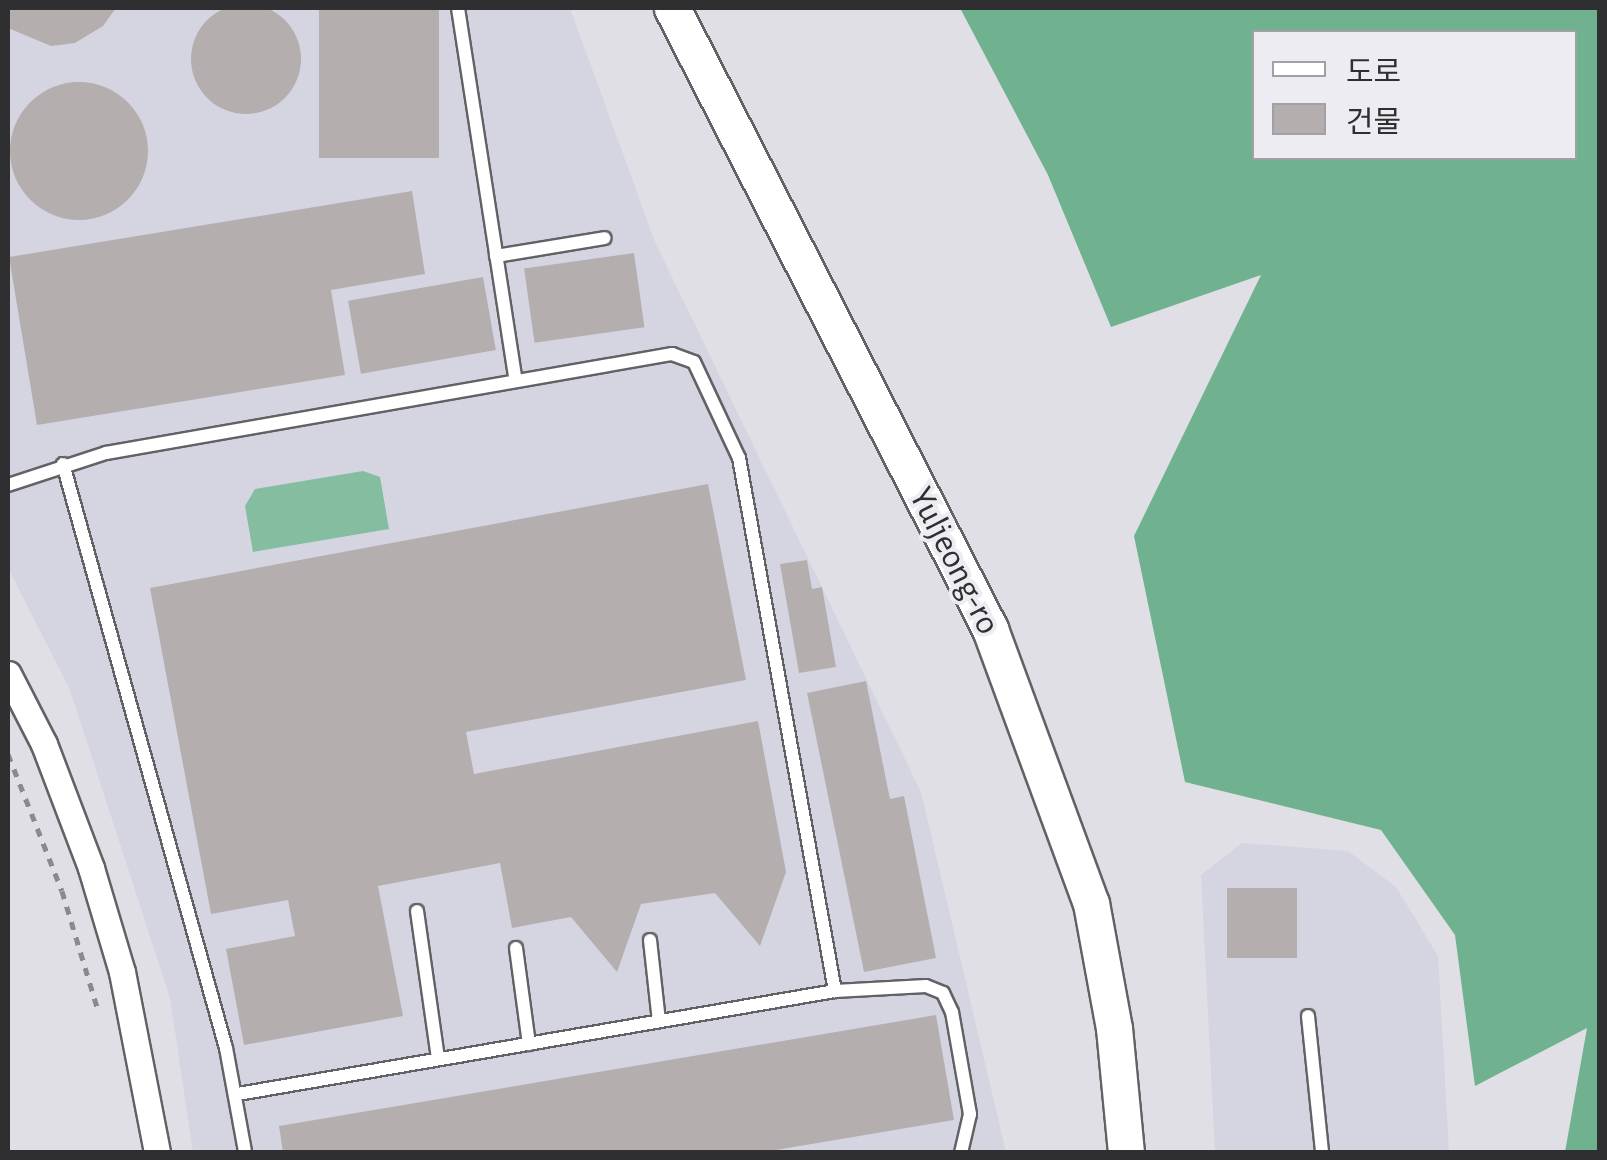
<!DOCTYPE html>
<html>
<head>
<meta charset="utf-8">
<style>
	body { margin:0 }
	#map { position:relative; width:1607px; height:1160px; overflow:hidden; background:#dfdfe5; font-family:"Alegreya Sans","Noto Sans KR",sans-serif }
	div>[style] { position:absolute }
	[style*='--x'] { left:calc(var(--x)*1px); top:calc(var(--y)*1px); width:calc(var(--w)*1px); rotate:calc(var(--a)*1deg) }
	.built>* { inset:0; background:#d5d5e2 }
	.green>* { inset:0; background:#84bd9f }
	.forest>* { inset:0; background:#70b18f }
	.building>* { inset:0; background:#b5aeae; transform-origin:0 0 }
	.round { border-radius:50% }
	.path>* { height:5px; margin-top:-2.5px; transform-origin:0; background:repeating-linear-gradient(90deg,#8a8a8e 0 8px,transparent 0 16px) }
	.roads { filter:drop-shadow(2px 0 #626266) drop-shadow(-2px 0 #626266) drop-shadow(0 2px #626266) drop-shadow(0 -2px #626266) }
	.service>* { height:12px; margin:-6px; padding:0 6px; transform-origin:6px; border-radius:6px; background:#fff }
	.minor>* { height:25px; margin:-12.5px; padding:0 12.5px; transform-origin:12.5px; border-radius:12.5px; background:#fff }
	.secondary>* { height:35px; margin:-17.5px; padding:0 17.5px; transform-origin:17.5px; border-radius:17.5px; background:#fff }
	span { translate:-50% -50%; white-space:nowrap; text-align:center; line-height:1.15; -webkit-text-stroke:8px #ececf2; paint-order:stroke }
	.street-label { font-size:35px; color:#2f2f31 }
	.frame { position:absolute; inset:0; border:10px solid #2f2f31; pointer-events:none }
	.legend { position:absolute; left:1252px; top:30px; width:325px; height:130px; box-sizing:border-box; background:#ececf2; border:2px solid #a0a0a5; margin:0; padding:12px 18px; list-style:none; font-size:30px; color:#2f2f31 }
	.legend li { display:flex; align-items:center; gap:20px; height:50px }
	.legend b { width:50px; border:2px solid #a0a0a5 }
</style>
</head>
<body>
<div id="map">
	<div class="built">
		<i style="clip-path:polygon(8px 8px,570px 8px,655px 242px,921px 792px,1006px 1152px,193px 1152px,170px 998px,70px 690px,8px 568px)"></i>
		<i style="clip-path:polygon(1242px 843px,1348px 851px,1396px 887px,1438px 956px,1449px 1152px,1215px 1152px,1201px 875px)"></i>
	</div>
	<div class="green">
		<i style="clip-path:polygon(363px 471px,380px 477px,389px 529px,253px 552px,245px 506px,255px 489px)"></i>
	</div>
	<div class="forest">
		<i style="clip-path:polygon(evenodd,960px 8px,1599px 8px,1599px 1152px,1565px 1152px,1587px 1028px,1475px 1086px,1455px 935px,1381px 830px,1185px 782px,1134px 536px,1261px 275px,1111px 327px,1048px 175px,960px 8px,1254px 32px,1574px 32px,1574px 158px,1254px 158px,1254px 32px)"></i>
	</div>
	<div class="building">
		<i class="round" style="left:191px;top:4px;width:110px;height:110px"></i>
		<i style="clip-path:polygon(8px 8px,116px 8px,103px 26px,75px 43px,51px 46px,8px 28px)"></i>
		<i style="left:319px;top:8px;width:120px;height:150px"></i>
		<i class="round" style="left:10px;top:82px;width:138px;height:138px"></i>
		<i style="clip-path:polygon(412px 191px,425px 274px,331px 290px,345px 375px,37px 425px,9px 257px)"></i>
		<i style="left:634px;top:253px;width:75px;height:111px;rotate:82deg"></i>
		<i style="left:483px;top:277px;width:74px;height:137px;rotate:80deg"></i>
		<i style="clip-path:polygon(708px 484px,746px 680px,466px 732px,474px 774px,758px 721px,786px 872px,760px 946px,715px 893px,641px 904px,617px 972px,571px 917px,512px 928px,500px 863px,378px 886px,403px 1016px,244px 1045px,226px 949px,295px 936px,288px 900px,211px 914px,150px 588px)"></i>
		<i style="clip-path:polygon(807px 560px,812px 589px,822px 587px,836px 667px,799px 673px,780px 564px)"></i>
		<i style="clip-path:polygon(866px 681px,890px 799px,904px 796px,936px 958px,864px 972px,807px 693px)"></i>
		<i style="left:1297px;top:888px;width:70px;height:70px;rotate:90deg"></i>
		<i style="clip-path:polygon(936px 1015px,954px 1120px,764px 1152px,283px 1152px,279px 1126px)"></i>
	</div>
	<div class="path">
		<i style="--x:8;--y:754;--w:147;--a:68.5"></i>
		<i style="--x:62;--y:891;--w:124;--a:73.2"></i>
	</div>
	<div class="roads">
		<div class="service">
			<i style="--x:458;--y:8;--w:377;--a:81.2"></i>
			<i style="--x:496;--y:256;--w:110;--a:-9.4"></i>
			<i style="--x:63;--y:464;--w:606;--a:74.41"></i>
			<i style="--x:226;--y:1048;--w:106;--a:79.6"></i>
			<i style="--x:8;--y:485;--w:103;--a:-18.1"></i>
			<i style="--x:106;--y:453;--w:575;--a:-9.92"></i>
			<i style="--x:672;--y:354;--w:23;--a:20"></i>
			<i style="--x:694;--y:362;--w:106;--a:64.9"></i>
			<i style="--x:739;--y:458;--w:542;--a:79.79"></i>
			<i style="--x:417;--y:911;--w:149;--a:81.9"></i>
			<i style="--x:650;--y:940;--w:81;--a:83.7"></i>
			<i style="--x:516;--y:948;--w:97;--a:82.3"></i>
			<i style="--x:1308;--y:1016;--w:137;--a:84.1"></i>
			<i style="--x:238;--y:1094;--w:606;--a:-9.79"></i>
			<i style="--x:835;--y:991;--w:91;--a:-3.1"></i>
			<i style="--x:926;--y:986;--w:18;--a:22"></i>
			<i style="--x:943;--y:993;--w:21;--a:65"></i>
			<i style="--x:952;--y:1012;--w:104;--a:80"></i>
			<i style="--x:970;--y:1114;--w:39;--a:103"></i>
		</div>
		<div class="minor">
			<i style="--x:8;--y:674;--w:79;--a:62.8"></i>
			<i style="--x:44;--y:744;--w:133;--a:69.2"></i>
			<i style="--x:91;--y:868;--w:109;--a:73.4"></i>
			<i style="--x:122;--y:972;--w:183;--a:79"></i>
		</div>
		<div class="secondary">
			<i style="--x:672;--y:8;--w:698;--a:62.88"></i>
			<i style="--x:990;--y:629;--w:292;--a:69.8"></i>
			<i style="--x:1091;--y:903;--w:127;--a:79.6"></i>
			<i style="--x:1114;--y:1028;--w:125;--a:84.5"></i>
		</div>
	</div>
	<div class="street-label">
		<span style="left:954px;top:561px;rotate:63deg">Yuljeong-ro</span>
	</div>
	<div class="frame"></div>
	<ul class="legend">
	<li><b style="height:12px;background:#fff"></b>도로</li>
	<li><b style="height:28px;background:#b5aeae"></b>건물</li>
	</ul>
</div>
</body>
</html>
